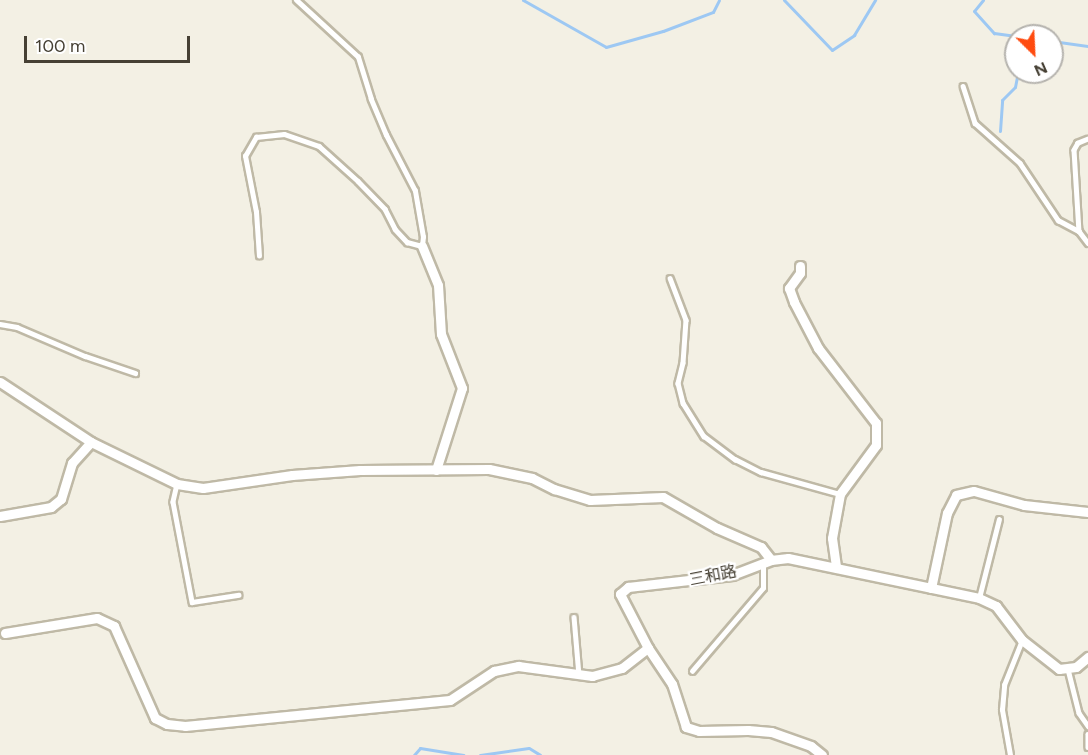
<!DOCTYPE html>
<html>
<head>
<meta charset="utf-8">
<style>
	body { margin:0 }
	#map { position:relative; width:1088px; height:755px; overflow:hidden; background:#f3f0e4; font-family:Figtree,"Noto Sans TC",sans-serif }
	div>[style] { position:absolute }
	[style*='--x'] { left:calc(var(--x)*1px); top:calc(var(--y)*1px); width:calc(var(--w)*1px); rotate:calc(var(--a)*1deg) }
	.stream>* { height:3px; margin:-1.5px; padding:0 1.5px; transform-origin:1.5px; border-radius:1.5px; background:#9dc8f3 }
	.roads { filter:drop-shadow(2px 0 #bfb9a6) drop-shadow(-2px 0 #bfb9a6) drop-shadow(0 2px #bfb9a6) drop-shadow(0 -2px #bfb9a6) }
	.service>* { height:4.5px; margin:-2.25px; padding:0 2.25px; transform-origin:2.25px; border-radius:2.25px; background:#fff }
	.minor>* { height:9px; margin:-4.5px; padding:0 4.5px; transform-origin:4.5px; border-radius:4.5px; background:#fff }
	span { translate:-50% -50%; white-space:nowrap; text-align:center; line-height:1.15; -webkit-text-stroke:4.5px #fff; paint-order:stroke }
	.street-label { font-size:16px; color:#464034 }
	.north { position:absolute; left:1004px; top:24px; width:60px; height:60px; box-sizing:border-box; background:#fff; border:2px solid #b5b3ae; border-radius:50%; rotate:156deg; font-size:16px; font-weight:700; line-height:24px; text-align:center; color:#464034 }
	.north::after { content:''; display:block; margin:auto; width:21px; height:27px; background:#ff4b0f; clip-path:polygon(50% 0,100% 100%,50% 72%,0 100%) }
	.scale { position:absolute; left:24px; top:36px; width:166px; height:27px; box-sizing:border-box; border:3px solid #464034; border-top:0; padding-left:8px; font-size:18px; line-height:21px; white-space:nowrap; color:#464034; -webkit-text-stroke:4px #fff; paint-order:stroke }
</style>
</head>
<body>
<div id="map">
	<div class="stream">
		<i style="--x:523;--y:0;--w:95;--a:29.5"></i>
		<i style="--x:606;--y:47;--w:59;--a:-15.7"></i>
		<i style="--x:663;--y:31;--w:53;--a:-20.8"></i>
		<i style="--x:713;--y:12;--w:13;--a:-63"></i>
		<i style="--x:784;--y:0;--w:69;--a:46.2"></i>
		<i style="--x:832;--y:50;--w:27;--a:-34"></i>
		<i style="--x:854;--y:35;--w:41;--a:-59"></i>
		<i style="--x:983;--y:0;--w:14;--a:129"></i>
		<i style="--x:974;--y:11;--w:30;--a:48"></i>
		<i style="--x:994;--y:33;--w:22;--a:8"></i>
		<i style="--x:1052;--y:41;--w:36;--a:8"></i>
		<i style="--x:1000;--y:131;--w:31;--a:-86"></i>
		<i style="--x:1002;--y:100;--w:18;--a:-45"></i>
		<i style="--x:1015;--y:87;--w:15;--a:-79"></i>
		<i style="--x:414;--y:755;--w:9;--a:-49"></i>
		<i style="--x:420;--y:748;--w:44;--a:9.2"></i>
		<i style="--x:480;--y:755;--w:49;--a:-8.1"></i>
		<i style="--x:529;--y:748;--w:13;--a:32"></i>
	</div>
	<div class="roads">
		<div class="service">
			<i style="--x:963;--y:86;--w:39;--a:72"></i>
			<i style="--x:975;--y:123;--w:60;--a:41.6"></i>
			<i style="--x:1020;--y:163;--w:69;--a:56.3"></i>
			<i style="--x:1058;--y:220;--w:24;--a:28"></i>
			<i style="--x:1088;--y:139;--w:11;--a:158"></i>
			<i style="--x:1078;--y:143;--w:8;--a:120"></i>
			<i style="--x:1074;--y:150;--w:81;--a:86.5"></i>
			<i style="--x:1079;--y:231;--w:15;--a:53"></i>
			<i style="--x:259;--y:256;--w:44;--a:-93.9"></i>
			<i style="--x:256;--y:212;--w:57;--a:-101.1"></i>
			<i style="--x:245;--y:156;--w:22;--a:-60"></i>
			<i style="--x:256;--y:137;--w:28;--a:-6"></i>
			<i style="--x:284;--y:134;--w:37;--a:19"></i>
			<i style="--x:319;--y:146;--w:52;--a:41.9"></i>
			<i style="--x:358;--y:181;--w:39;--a:46"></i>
			<i style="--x:385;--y:209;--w:22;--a:63"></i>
			<i style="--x:395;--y:229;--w:18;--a:47"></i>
			<i style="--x:407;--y:242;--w:16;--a:15"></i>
			<i style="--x:422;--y:246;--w:9;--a:-84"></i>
			<i style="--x:423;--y:237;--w:47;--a:-99.9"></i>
			<i style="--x:415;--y:191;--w:63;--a:-117.4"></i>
			<i style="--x:386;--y:135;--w:39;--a:-113"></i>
			<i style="--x:371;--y:99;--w:44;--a:-107.2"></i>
			<i style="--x:358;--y:57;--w:84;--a:-137.4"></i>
			<i style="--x:670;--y:278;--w:45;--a:69.1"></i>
			<i style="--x:686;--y:320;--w:43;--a:94"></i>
			<i style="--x:683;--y:363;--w:21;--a:104"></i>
			<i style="--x:678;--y:383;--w:21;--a:76"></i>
			<i style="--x:683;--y:403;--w:39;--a:58"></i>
			<i style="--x:704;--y:436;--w:39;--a:37"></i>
			<i style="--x:735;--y:459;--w:29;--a:27"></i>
			<i style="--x:761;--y:472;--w:82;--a:15.6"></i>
			<i style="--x:0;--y:324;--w:17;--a:10"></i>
			<i style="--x:17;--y:327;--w:74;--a:23.1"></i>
			<i style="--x:85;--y:356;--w:53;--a:18.8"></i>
			<i style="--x:177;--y:484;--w:18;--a:103"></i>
			<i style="--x:173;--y:502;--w:102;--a:79.2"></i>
			<i style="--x:192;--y:602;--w:47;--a:-8.7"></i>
			<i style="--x:979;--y:598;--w:81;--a:-75.8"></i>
			<i style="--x:574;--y:617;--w:58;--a:85.1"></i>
			<i style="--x:1068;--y:669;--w:45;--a:76"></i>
			<i style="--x:1079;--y:713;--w:16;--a:55"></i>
			<i style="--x:692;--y:671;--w:109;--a:-49.5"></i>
			<i style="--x:763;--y:588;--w:25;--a:-90"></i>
			<i style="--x:1088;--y:734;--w:13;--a:90"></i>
			<i style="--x:1010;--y:755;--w:46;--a:-100.1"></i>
			<i style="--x:1002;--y:710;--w:25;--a:-85"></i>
			<i style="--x:1004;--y:685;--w:48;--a:-68.2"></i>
		</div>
		<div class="minor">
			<i style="--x:422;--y:246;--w:42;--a:67.7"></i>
			<i style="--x:438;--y:285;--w:49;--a:86.5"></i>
			<i style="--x:441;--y:334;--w:58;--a:68.7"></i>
			<i style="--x:462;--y:388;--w:86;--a:107.6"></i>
			<i style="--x:800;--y:266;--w:7;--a:90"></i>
			<i style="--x:800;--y:273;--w:19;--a:126"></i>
			<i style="--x:789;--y:288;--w:15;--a:70"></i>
			<i style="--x:794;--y:302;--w:52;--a:62.4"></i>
			<i style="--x:818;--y:348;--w:95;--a:52.3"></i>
			<i style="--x:876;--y:423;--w:22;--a:90"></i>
			<i style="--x:876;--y:445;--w:61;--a:126.3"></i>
			<i style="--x:840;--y:494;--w:45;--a:100.3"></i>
			<i style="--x:832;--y:538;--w:30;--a:82"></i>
			<i style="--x:0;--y:382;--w:109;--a:33.4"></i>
			<i style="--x:91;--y:442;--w:96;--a:26"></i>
			<i style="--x:177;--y:484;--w:26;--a:9"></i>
			<i style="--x:203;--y:488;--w:90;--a:-8.3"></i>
			<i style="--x:292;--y:475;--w:68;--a:-4.2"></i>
			<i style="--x:360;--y:470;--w:129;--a:-0.4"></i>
			<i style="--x:489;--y:469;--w:44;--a:11.8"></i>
			<i style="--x:532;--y:478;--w:25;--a:27"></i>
			<i style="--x:554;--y:489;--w:38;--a:17"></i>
			<i style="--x:590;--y:500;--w:73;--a:-2.4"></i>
			<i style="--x:663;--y:497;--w:62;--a:29.9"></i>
			<i style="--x:717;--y:528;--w:48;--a:23.4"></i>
			<i style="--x:761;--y:547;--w:16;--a:52"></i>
			<i style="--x:0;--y:516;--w:52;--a:-10"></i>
			<i style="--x:51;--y:507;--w:13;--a:-39"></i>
			<i style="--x:61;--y:499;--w:38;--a:-73"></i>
			<i style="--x:72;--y:463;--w:28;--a:-48"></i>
			<i style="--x:931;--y:588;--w:77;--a:-78"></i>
			<i style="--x:947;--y:513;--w:20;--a:-63"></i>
			<i style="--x:956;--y:495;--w:18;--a:-13"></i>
			<i style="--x:974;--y:491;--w:52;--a:15.6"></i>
			<i style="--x:1024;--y:505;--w:64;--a:6.2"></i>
			<i style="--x:5;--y:633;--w:93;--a:-9.3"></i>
			<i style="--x:97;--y:618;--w:19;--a:25"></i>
			<i style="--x:114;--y:626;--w:101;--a:66"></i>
			<i style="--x:155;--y:718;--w:13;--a:27"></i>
			<i style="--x:167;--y:724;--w:18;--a:6"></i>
			<i style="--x:185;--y:726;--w:266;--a:-5.6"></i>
			<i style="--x:450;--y:700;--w:53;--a:-33.4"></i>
			<i style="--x:494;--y:671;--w:25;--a:-12"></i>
			<i style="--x:518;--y:666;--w:75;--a:7.7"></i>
			<i style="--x:592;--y:676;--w:31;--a:-15"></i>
			<i style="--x:622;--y:668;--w:33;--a:-38"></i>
			<i style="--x:822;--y:755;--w:14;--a:-141"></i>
			<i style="--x:811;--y:746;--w:42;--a:-160.7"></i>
			<i style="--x:771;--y:732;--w:23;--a:-175"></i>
			<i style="--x:748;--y:730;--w:49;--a:178.8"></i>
			<i style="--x:699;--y:731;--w:14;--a:-163"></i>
			<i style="--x:686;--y:727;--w:45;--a:-108"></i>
			<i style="--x:672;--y:684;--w:43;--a:-123.7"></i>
			<i style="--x:648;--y:648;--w:61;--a:-117.4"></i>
			<i style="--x:620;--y:594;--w:11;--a:-41"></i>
			<i style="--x:628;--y:587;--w:105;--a:-6.6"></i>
			<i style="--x:732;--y:575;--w:42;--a:-21"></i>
			<i style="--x:771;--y:560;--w:17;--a:-7"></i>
			<i style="--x:788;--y:558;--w:195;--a:11.8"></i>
			<i style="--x:979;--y:598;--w:19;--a:25"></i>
			<i style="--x:996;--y:606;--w:43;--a:52.6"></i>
			<i style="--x:1022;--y:640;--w:47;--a:38.1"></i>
			<i style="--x:1059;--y:669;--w:17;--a:-7"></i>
			<i style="--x:1076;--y:667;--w:16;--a:-40"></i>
		</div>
	</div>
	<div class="street-label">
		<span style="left:713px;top:576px;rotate:-11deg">三和路</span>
	</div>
	<div class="north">N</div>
	<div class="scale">100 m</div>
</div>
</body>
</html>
